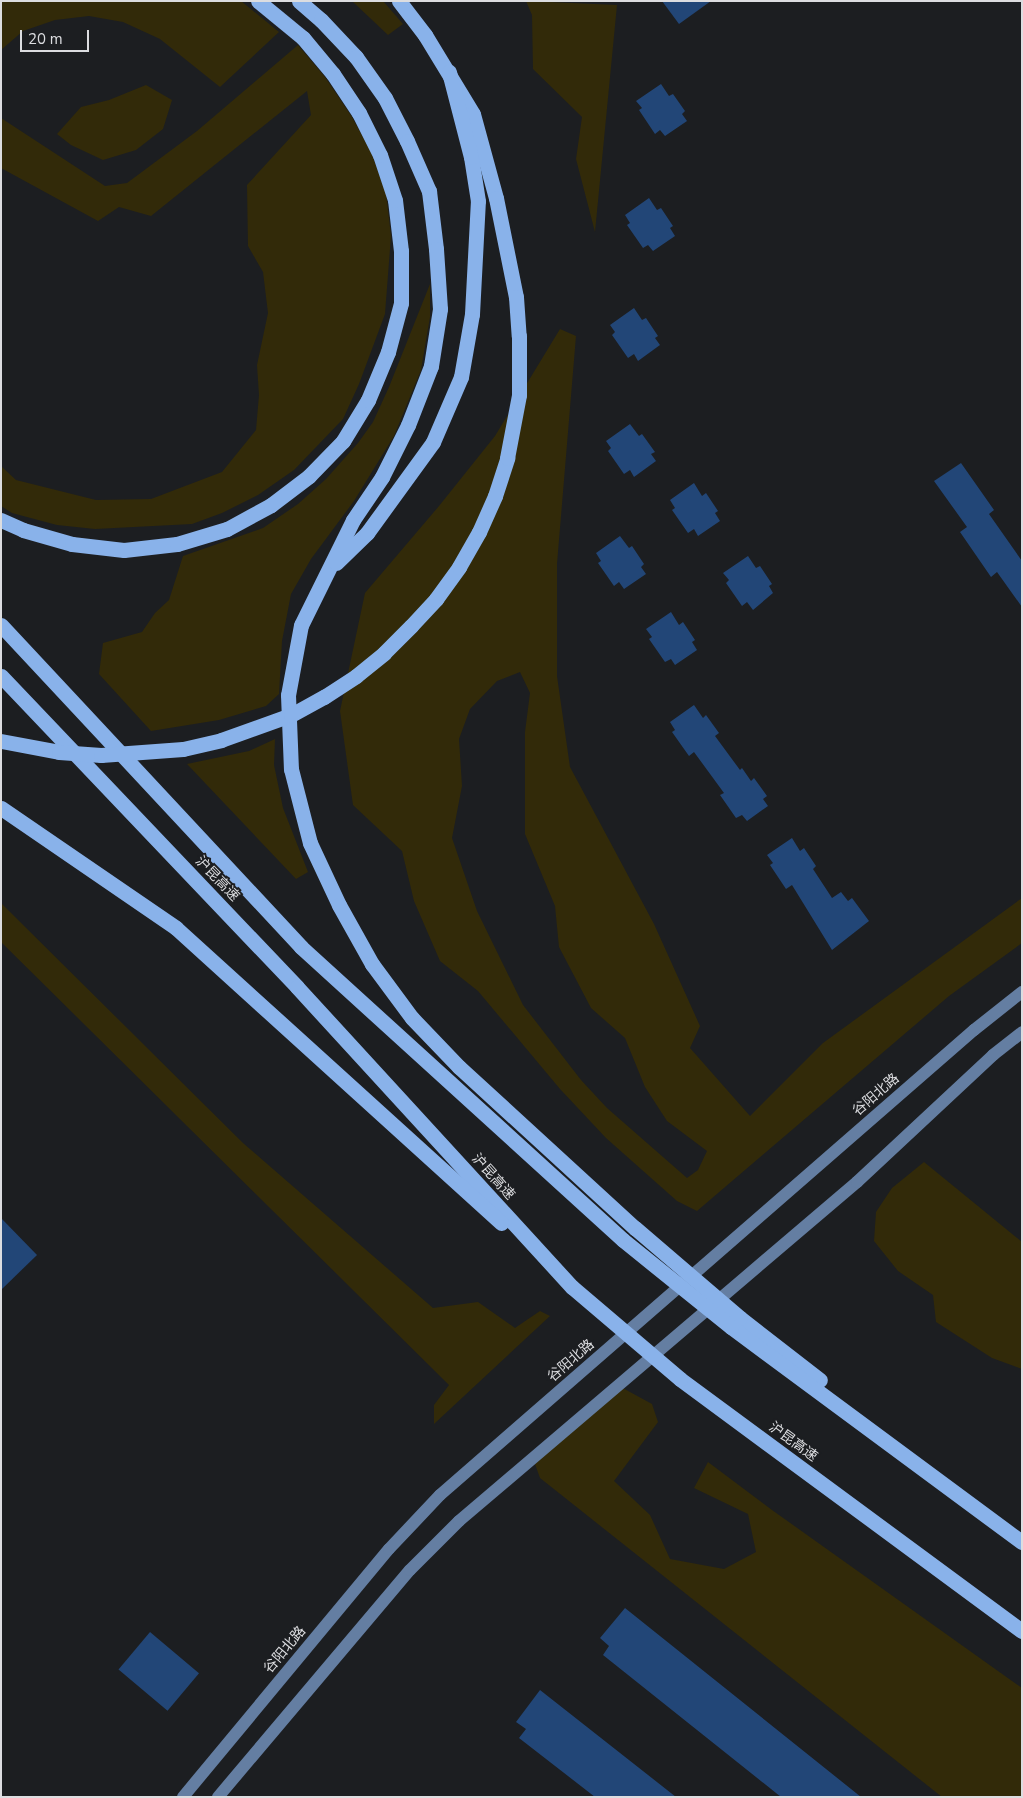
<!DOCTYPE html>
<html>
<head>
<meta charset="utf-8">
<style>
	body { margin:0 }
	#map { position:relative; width:1023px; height:1798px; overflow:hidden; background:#1c1e21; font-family:"Nunito Sans","Noto Sans SC",sans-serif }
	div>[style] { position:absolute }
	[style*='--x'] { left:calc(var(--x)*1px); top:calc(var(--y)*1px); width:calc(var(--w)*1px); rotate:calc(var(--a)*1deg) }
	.green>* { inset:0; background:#322a09 }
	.building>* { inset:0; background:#224677; transform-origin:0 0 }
	.secondary>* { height:12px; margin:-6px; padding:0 6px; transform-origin:6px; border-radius:6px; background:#647ea2 }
	.motorway>* { height:15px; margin:-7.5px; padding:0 7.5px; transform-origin:7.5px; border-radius:7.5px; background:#89b2ea }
	.motorway-bridge>* { height:15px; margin:-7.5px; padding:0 7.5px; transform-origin:7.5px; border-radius:7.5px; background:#89b2ea }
	span { translate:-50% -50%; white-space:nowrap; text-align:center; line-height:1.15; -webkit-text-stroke:4px #1c1e21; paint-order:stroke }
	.street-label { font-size:14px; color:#dcdde0 }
	.frame { position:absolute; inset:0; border:2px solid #dcdde0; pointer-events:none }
	.scale { position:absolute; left:20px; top:30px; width:69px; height:22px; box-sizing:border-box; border:2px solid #dcdde0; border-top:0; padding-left:6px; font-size:15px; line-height:18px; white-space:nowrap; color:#dcdde0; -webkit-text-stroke:4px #1c1e21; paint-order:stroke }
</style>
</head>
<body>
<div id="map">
	<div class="green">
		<i style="clip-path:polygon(1px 1px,241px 1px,279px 32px,220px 87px,160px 39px,123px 22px,89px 16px,55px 20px,23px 31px,1px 50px)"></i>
		<i style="clip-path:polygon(352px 1px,383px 1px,403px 24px,388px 35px)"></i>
		<i style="clip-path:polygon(526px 1px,617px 5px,595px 232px,576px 159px,582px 117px,533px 69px,532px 15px)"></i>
		<i style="clip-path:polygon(298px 45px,325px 77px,352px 117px,371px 152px,386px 193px,391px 236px,385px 314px,359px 384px,343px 419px,294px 470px,258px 495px,222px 513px,192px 524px,95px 529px,57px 525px,12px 513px,1px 506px,1px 466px,16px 480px,96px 500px,151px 499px,222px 472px,256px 430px,259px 395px,257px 365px,268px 313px,263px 272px,248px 246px,247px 185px,311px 115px,307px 91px,151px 216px,119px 207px,98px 221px,1px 168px,1px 118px,105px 186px,127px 183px,197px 131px)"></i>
		<i style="clip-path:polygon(146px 85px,172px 100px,163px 129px,136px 150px,103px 160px,71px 145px,57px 134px,81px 107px,109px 100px)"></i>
		<i style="clip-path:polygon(430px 284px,430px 317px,421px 370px,394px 436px,354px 501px,311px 559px,291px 594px,282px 641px,279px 694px,266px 706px,219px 720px,151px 731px,99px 674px,103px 643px,142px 632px,155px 613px,169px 600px,183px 556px,263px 528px,298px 504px,326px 479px,358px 443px,373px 422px,389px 387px)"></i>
		<i style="clip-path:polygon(evenodd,560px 329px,576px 336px,557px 564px,557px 676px,570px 767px,654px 924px,700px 1026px,690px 1048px,750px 1116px,823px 1043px,1022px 898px,1022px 943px,949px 996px,697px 1211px,677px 1201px,606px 1138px,560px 1089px,478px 991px,440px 961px,414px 901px,402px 851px,353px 805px,340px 711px,365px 593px,439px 506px,495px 436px,560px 329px,520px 672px,530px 693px,525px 732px,525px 834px,555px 906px,559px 947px,591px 1008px,625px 1038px,645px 1087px,667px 1121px,707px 1151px,698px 1170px,687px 1178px,607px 1108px,581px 1080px,523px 1005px,477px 911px,452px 838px,462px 786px,459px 739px,470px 709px,497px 681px,520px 672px)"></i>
		<i style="clip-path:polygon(275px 739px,274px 765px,283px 808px,308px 872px,296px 879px,187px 764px,249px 751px)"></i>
		<i style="clip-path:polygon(1px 903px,243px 1143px,433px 1308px,478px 1302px,515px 1328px,540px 1311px,550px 1316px,434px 1424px,434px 1405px,449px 1385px,1px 942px)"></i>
		<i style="clip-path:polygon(924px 1162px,1022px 1242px,1022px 1369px,992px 1358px,936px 1322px,933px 1295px,898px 1271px,874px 1241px,876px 1212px,892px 1188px)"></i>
		<i style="clip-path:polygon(619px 1386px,652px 1404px,658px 1422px,614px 1481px,650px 1515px,670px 1559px,724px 1569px,756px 1552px,748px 1514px,694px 1488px,708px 1462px,772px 1510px,1022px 1688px,1022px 1797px,942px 1797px,540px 1478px,535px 1464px)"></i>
	</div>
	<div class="building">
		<i style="clip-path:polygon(662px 1px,711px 1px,679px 24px)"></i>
		<i style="clip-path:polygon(661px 84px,669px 96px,673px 94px,685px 111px,682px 114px,687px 121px,665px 136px,660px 130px,655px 134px,639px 110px,642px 108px,636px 101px)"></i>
		<i style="clip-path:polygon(649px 198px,657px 210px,661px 208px,673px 226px,670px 228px,675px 236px,653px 251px,648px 245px,643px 248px,627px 225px,630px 223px,625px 215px)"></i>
		<i style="clip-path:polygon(634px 308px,642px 320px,646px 318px,658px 336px,655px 338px,660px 345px,638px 361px,634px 354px,628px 358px,612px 335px,615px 332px,610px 325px)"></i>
		<i style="clip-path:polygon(630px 424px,639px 436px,642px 434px,655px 452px,651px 454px,656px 461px,634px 477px,630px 470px,624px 474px,608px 451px,611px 448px,606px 441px)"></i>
		<i style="clip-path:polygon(961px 463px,994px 510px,989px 514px,1022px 561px,1022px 607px,997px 572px,991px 577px,960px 532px,967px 527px,934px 481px)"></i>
		<i style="clip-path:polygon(694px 483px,702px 496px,706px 493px,718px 511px,715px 513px,720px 521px,698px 536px,694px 529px,688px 533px,672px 510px,675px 508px,670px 500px)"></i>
		<i style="clip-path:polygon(620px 536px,629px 548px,632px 546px,644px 564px,641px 567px,646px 574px,624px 589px,619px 582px,614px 586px,598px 563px,601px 561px,596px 553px)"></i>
		<i style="clip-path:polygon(748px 556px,756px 568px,760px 566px,772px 584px,769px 586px,773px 593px,753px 610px,747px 602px,742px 606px,726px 583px,729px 580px,723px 573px)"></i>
		<i style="clip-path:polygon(671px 612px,679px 625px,683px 622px,695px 640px,692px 642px,697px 650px,675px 665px,671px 659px,665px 662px,649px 639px,652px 637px,646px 629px)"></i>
		<i style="clip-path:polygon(694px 705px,703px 718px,706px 715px,719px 733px,715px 736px,740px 770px,742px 768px,751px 781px,754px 778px,767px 796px,763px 799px,768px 806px,747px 821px,742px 815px,736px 818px,720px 795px,724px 793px,694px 752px,689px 756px,672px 732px,675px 730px,670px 722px)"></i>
		<i style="clip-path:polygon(792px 838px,800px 851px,804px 848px,816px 866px,813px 869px,832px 898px,841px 892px,848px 901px,852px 898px,869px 921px,832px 950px,792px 885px,786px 889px,770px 865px,773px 863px,767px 855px)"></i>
		<i style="clip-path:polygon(1px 1218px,37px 1255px,1px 1290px)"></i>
		<i style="clip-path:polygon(625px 1608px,861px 1797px,781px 1797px,603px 1655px,609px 1646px,600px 1638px)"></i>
		<i style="left:150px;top:1632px;width:64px;height:49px;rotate:40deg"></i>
		<i style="clip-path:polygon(540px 1690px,676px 1797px,595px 1797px,519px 1738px,526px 1729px,516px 1722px)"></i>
	</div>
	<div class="secondary">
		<i style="--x:183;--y:1797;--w:322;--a:-50.3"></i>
		<i style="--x:389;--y:1549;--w:74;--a:-46.6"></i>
		<i style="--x:440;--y:1495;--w:708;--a:-41.05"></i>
		<i style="--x:974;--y:1030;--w:61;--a:-38.4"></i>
		<i style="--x:218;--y:1797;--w:297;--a:-49.8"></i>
		<i style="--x:410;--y:1570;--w:69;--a:-45"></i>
		<i style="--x:459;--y:1521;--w:523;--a:-40.42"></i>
		<i style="--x:857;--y:1182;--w:186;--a:-43"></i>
		<i style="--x:993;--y:1055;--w:37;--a:-38"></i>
	</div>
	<div class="motorway">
		<i style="--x:299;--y:1;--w:29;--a:41"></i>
		<i style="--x:321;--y:20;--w:51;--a:46.6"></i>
		<i style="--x:356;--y:57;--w:50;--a:54.7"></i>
		<i style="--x:385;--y:98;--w:48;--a:62.9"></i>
		<i style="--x:407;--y:141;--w:55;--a:66.3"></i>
		<i style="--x:429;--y:191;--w:58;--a:83.1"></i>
		<i style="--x:436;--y:249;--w:60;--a:86.2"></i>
		<i style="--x:440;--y:309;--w:58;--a:99"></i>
		<i style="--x:431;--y:366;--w:63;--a:111.3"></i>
		<i style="--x:408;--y:425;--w:58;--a:116.6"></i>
		<i style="--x:382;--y:477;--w:52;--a:124"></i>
		<i style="--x:353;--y:520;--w:117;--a:116.3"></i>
		<i style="--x:301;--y:625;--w:71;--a:100.5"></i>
		<i style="--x:288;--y:695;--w:74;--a:87.7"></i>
		<i style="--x:291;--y:769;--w:76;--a:75.6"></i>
		<i style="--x:310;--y:843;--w:68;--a:64.9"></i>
		<i style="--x:339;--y:905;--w:68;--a:60.8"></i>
		<i style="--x:372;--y:964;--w:67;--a:53.5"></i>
		<i style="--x:412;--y:1018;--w:68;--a:46.2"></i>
		<i style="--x:459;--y:1067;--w:239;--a:42.5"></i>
		<i style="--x:399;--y:1;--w:43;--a:52.6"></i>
		<i style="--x:425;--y:35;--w:92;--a:58.7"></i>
		<i style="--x:473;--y:114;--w:87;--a:74.7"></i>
		<i style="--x:496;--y:198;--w:101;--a:78.6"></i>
		<i style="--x:516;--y:297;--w:39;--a:86"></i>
		<i style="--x:519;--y:336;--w:59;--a:90"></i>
		<i style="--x:1;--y:520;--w:24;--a:24"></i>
		<i style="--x:23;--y:530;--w:51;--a:15.9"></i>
		<i style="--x:72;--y:544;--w:52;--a:6.6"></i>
		<i style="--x:124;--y:550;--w:53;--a:-6.5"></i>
		<i style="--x:177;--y:544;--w:52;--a:-16.7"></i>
		<i style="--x:227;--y:529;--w:50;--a:-28.6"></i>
		<i style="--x:271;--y:505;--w:48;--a:-37.3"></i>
		<i style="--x:309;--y:476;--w:49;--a:-45.8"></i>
		<i style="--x:343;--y:441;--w:48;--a:-58.6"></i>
		<i style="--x:368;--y:400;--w:52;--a:-67.4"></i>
		<i style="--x:388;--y:352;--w:51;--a:-75.1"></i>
		<i style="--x:401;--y:303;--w:52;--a:-90"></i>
		<i style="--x:401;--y:251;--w:51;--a:-96.7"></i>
		<i style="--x:395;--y:200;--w:47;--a:-108.4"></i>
		<i style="--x:380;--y:155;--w:47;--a:-116.6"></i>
		<i style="--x:359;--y:113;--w:47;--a:-123.7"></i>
		<i style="--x:333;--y:74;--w:47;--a:-129.8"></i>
		<i style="--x:303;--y:38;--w:58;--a:-140.6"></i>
		<i style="--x:336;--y:563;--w:43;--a:-44.1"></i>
		<i style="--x:367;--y:533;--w:112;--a:-54"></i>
		<i style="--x:433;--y:442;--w:71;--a:-66.7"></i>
		<i style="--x:461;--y:377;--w:64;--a:-80.1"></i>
		<i style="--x:472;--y:314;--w:113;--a:-87"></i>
		<i style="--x:478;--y:201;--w:45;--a:-99"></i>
		<i style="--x:471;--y:157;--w:88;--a:-104.5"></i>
		<i style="--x:1;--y:625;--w:440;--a:47"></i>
		<i style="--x:301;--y:947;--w:435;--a:42.3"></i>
		<i style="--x:1;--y:676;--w:429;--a:46.4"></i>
		<i style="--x:297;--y:987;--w:407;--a:47.5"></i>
		<i style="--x:1;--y:808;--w:212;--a:34.4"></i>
		<i style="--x:176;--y:928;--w:439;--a:42.2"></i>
		<i style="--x:740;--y:1318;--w:101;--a:37.8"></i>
		<i style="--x:731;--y:1327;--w:362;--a:36.5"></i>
		<i style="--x:680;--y:1379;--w:425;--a:36.4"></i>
	</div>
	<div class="motorway-bridge">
		<i style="--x:1;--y:741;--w:59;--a:10.7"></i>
		<i style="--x:59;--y:752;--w:42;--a:4.1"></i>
		<i style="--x:101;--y:755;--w:82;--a:-4.2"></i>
		<i style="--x:183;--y:749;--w:39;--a:-13"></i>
		<i style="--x:221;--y:740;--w:74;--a:-19.7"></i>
		<i style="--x:291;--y:715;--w:38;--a:-29"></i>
		<i style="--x:324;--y:697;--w:38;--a:-33"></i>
		<i style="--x:356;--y:676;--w:36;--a:-39"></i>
		<i style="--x:384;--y:653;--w:38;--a:-45"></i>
		<i style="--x:411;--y:626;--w:37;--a:-47"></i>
		<i style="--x:436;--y:599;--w:39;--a:-54"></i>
		<i style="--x:459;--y:567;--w:40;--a:-60.3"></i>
		<i style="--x:479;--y:532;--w:39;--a:-66"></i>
		<i style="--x:495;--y:496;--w:40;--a:-72"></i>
		<i style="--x:507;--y:458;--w:64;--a:-79.2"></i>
		<i style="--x:635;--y:1228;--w:138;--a:40.6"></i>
		<i style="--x:623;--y:1240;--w:139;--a:38.9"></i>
		<i style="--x:572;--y:1287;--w:142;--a:40.4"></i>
	</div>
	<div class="street-label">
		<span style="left:217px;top:879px;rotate:46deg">沪昆高速</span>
		<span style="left:876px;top:1095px;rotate:-41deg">谷阳北路</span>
		<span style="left:493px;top:1177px;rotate:48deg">沪昆高速</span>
		<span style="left:571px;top:1361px;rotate:-41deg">谷阳北路</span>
		<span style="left:793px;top:1442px;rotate:36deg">沪昆高速</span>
		<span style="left:285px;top:1650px;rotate:-50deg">谷阳北路</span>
	</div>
	<div class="frame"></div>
	<div class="scale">20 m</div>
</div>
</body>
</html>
